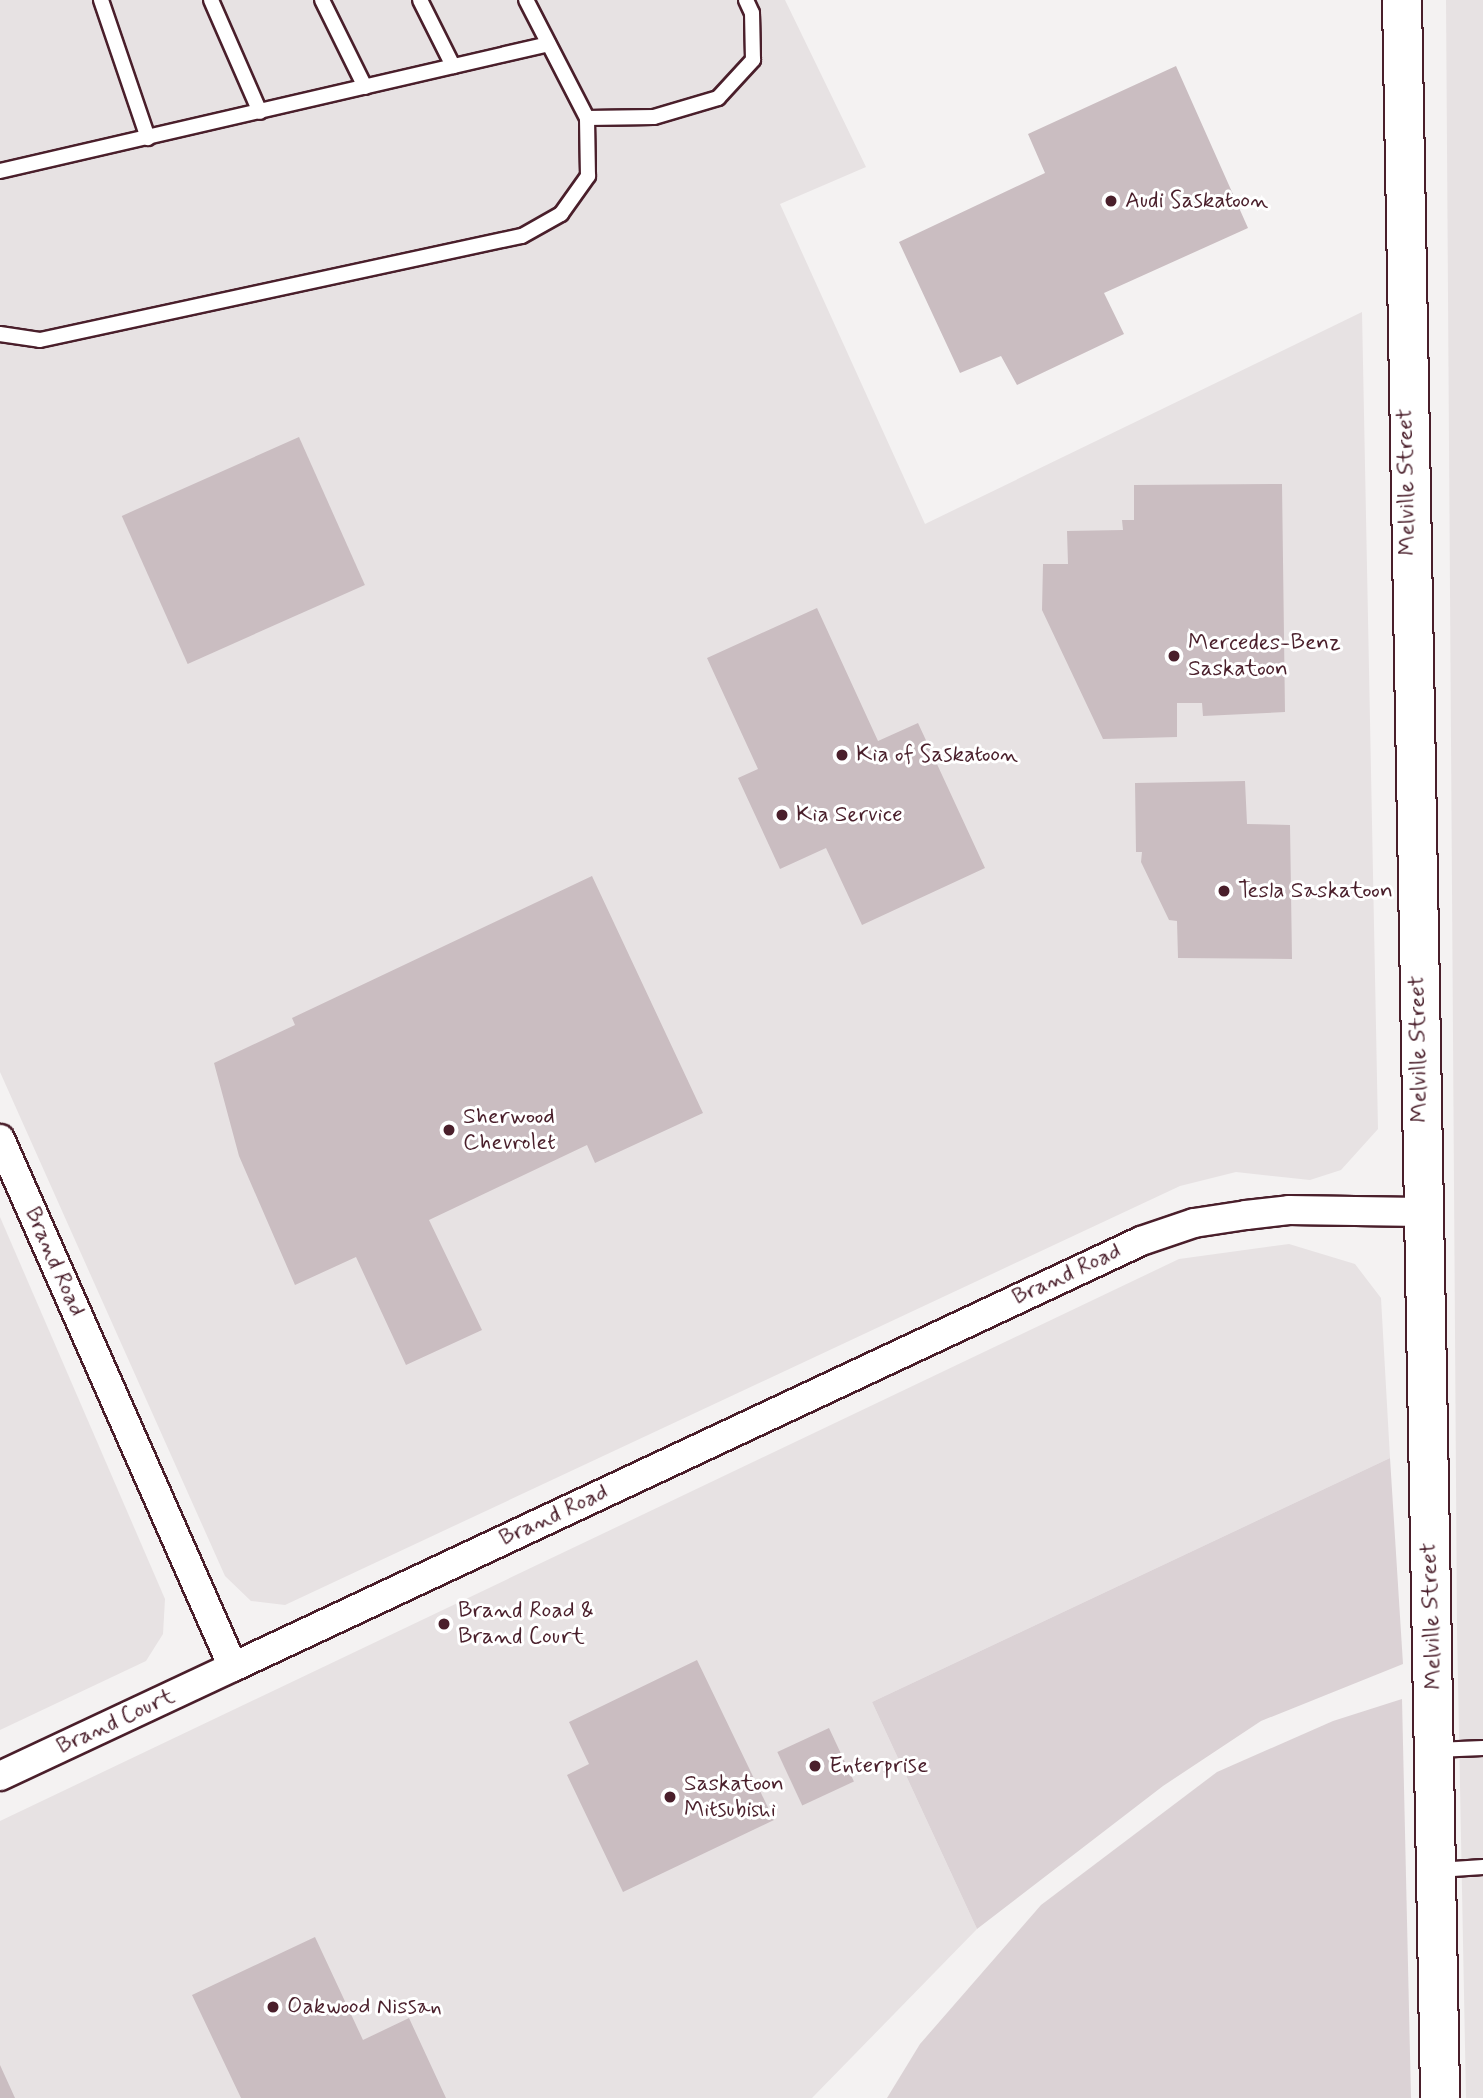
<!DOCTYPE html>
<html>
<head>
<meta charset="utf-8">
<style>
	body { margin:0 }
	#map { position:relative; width:1483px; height:2098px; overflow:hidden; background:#f4f2f2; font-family:Mynerve,sans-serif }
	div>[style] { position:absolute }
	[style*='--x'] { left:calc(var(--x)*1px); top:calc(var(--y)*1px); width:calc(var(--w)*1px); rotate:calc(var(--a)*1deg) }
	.built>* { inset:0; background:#e7e2e3 }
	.green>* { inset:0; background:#dbd2d5 }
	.building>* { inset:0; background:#cabdc1; transform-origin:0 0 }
	.roads { filter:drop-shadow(2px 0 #4a1f2b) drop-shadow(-2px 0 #4a1f2b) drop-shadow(0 2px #4a1f2b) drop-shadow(0 -2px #4a1f2b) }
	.lane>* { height:14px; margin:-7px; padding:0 7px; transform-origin:7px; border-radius:7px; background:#fff }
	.street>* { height:28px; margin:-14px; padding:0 14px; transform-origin:14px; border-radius:14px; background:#fff }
	.secondary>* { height:38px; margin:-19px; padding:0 19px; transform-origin:19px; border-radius:19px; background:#fff }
	.dots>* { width:19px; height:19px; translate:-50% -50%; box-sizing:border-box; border:4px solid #fff; border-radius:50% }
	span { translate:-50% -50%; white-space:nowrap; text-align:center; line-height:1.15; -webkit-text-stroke:6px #fff; paint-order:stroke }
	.poi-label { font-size:23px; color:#4a1f2b }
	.left { translate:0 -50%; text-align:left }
	.street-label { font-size:23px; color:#4a1f2b }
</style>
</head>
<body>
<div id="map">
	<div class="built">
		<i style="clip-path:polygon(0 0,785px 0,866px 167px,780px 204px,925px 524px,1362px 312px,1378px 1129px,1341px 1170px,1310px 1180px,1236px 1172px,1180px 1186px,285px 1605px,251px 1601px,225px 1576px,0 1072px)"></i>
		<i style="clip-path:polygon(1446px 0,1483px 0,1483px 2098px,1466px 2098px,1457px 1629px)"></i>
		<i style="clip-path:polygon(0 1217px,165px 1599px,163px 1634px,146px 1661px,0 1730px)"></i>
		<i style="clip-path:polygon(1289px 1244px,1355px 1264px,1381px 1298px,1390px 1458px,872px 1702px,977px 1929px,812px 2098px,0 2098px,0 1821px,1179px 1259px)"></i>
	</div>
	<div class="green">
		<i style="clip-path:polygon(1390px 1458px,1403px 1664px,1261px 1721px,1163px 1786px,977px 1929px,872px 1702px)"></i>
		<i style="clip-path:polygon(1402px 1699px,1411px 2098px,887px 2098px,920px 2044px,1041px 1905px,1217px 1772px,1333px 1721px)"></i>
	</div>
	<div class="building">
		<i style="clip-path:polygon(1176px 66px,1248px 228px,1104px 293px,1124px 334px,1017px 385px,1001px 356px,960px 373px,899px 242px,1045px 173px,1028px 134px)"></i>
		<i style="left:299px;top:437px;width:162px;height:194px;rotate:66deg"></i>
		<i style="clip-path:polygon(1282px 484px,1285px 712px,1203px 716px,1202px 703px,1177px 703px,1177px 737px,1103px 739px,1042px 610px,1043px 564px,1068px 564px,1067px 531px,1123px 530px,1122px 520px,1134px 520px,1134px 485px)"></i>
		<i style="clip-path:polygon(817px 608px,878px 741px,918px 723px,985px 868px,862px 925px,826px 848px,780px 869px,738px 778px,758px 769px,707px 658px)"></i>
		<i style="clip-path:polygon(1245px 781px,1247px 824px,1290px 825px,1292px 959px,1178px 958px,1177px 921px,1169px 920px,1141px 862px,1142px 852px,1136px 852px,1135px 783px)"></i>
		<i style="clip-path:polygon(592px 876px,703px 1113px,595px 1163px,587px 1145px,429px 1220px,482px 1330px,406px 1365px,356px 1257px,295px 1285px,239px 1156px,214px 1063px,295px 1025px,292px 1018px)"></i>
		<i style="clip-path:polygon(697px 1660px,774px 1820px,623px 1892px,567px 1775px,589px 1764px,569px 1722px)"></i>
		<i style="left:829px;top:1728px;width:59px;height:57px;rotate:65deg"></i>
		<i style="clip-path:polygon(315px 1937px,363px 2040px,409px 2018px,446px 2098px,241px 2098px,192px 1995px)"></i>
		<i style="clip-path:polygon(0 2065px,15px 2098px,0 2098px)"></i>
	</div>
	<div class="roads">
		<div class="lane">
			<i style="--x:101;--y:0;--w:146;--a:71.2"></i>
			<i style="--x:211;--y:0;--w:122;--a:66.4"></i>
			<i style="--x:322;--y:0;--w:97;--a:63.7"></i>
			<i style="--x:420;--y:0;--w:74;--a:63.4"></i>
			<i style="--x:587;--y:118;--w:67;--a:-0.9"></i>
			<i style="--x:654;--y:117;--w:67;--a:-16.5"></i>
			<i style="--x:718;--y:98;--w:52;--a:-47.4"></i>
			<i style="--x:753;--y:60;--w:47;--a:-91.2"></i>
			<i style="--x:752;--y:13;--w:14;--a:-115"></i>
			<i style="--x:0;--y:171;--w:563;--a:-13.03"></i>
			<i style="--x:0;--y:334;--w:40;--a:8.5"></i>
			<i style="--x:40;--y:340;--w:493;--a:-12.2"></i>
			<i style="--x:522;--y:236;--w:45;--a:-29.4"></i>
			<i style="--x:561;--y:214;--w:47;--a:-54.6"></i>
			<i style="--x:588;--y:176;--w:58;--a:-91"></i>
			<i style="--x:587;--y:118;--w:133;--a:-117.3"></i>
			<i style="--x:1435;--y:1750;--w:48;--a:-2.4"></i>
			<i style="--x:1438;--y:1870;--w:45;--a:-3.8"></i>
		</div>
		<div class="street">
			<i style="--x:0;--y:1139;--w:577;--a:66.19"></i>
			<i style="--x:233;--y:1667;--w:1003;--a:-25.13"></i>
			<i style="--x:1141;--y:1241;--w:56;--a:-18.8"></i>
			<i style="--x:1194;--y:1223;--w:53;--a:-8.7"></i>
			<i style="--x:1246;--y:1215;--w:43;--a:-6.6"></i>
			<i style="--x:1289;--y:1210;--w:132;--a:0.9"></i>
			<i style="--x:0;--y:1776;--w:257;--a:-25.1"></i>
		</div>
		<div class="secondary">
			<i style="--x:1402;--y:0;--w:2098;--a:88.96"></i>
		</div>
	</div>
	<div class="dots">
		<i style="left:1111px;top:201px;background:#4a1f2b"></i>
		<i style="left:1174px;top:656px;background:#4a1f2b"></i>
		<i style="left:842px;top:755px;background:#4a1f2b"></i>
		<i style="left:782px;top:815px;background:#4a1f2b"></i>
		<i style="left:1224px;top:891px;background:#4a1f2b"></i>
		<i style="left:449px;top:1130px;background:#4a1f2b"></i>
		<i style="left:444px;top:1624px;background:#4a1f2b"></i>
		<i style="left:815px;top:1766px;background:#4a1f2b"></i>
		<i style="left:670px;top:1797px;background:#4a1f2b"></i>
		<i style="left:273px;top:2007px;background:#4a1f2b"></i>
	</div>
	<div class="poi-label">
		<span class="left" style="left:1125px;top:201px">Audi Saskatoon</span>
		<span class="left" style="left:1188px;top:656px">Mercedes-Benz<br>Saskatoon</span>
		<span class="left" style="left:856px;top:755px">Kia of Saskatoon</span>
		<span class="left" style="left:796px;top:815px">Kia Service</span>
		<span class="left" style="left:1238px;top:891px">Tesla Saskatoon</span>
		<span class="left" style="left:463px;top:1130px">Sherwood<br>Chevrolet</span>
		<span class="left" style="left:458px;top:1624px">Brand Road &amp;<br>Brand Court</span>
		<span class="left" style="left:829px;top:1766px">Enterprise</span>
		<span class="left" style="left:684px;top:1797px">Saskatoon<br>Mitsubishi</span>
		<span class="left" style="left:287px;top:2007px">Oakwood Nissan</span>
	</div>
	<div class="street-label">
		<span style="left:1407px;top:482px;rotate:-91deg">Melville Street</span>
		<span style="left:1419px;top:1049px;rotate:-91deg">Melville Street</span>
		<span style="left:54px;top:1262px;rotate:66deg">Brand Road</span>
		<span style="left:1067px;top:1275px;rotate:-25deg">Brand Road</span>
		<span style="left:554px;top:1516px;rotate:-25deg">Brand Road</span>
		<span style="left:1432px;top:1616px;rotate:-92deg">Melville Street</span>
		<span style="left:116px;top:1722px;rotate:-25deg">Brand Court</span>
	</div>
</div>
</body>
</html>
